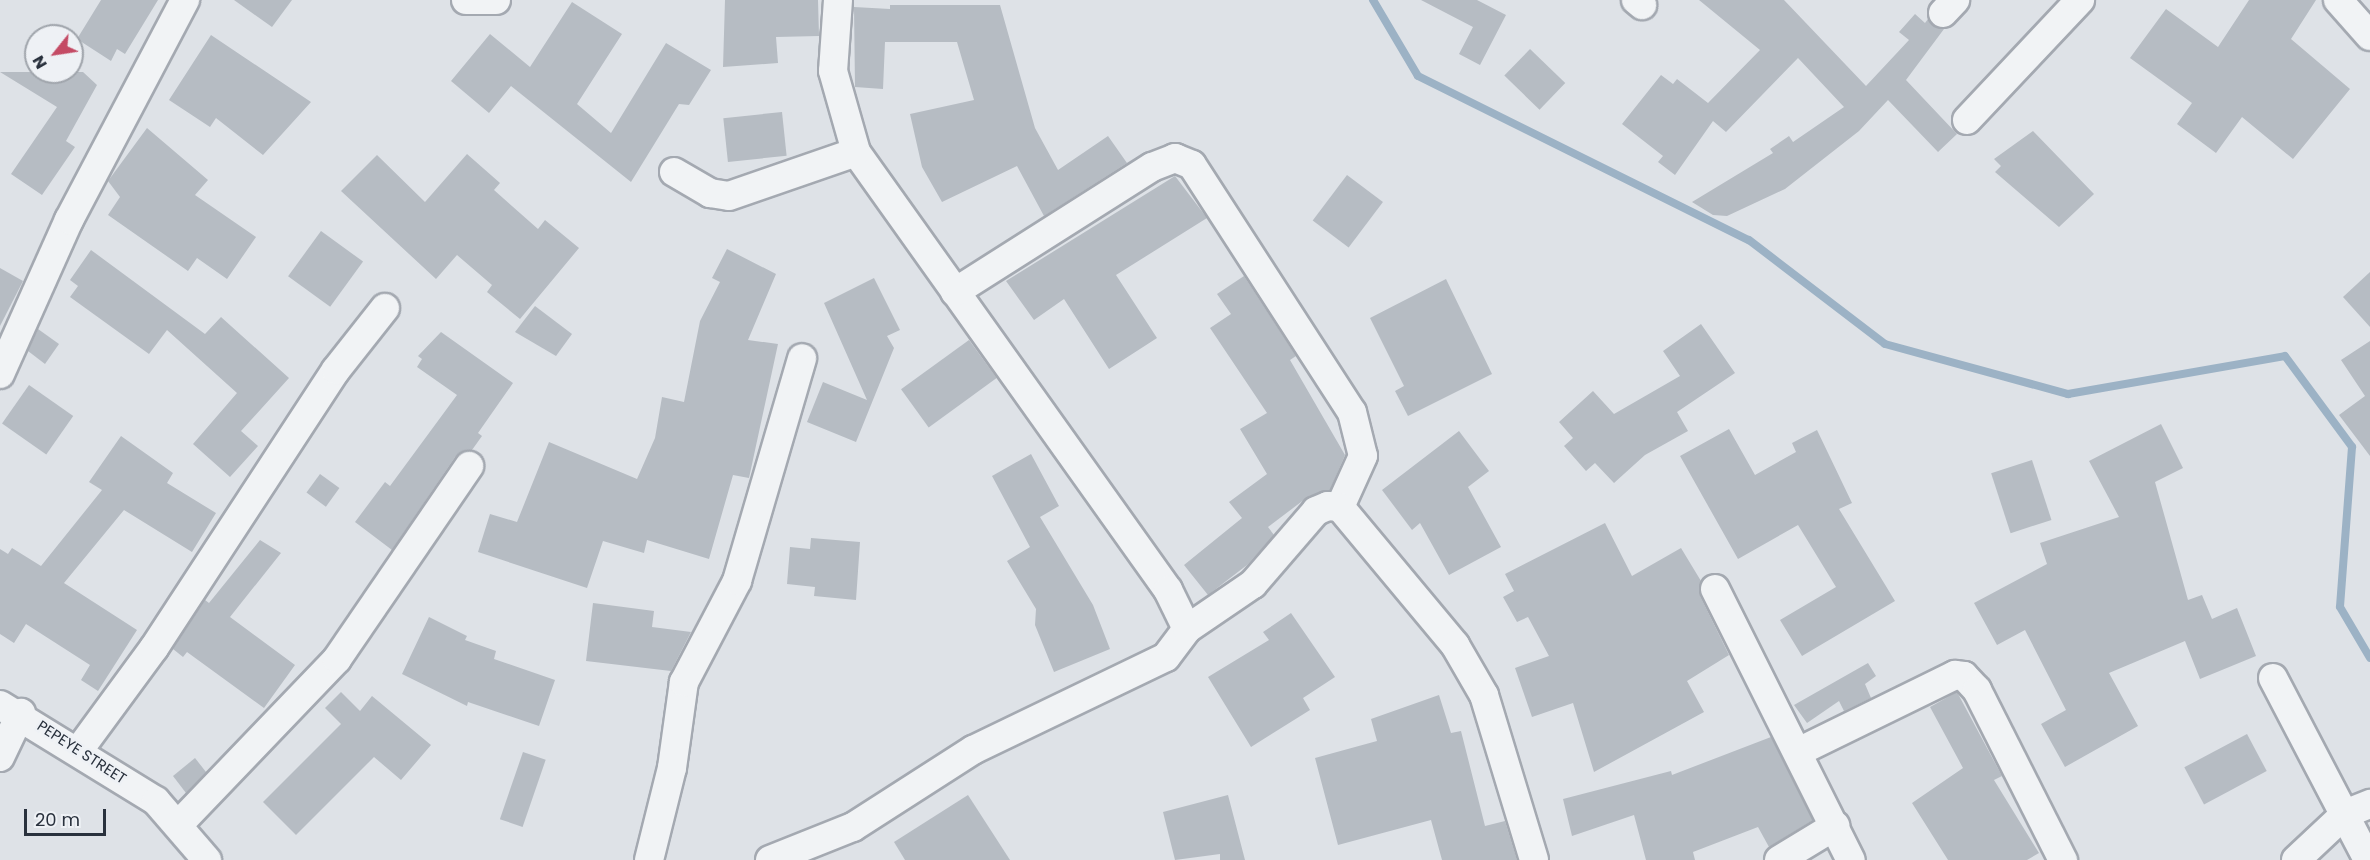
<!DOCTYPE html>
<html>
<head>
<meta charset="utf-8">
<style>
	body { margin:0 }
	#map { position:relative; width:2370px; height:860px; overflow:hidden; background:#dee2e7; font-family:Poppins,sans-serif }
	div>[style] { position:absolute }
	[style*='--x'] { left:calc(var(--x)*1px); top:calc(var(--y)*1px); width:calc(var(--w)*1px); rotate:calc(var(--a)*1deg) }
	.stream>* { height:8px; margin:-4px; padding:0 4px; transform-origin:4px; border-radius:4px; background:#9cb2c5 }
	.building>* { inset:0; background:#b6bcc3; transform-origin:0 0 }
	.roads { filter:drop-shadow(2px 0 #a4a9b1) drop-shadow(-2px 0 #a4a9b1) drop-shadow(0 2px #a4a9b1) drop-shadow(0 -2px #a4a9b1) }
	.minor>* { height:28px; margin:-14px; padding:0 14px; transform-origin:14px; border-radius:14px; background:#f1f3f5 }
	span { translate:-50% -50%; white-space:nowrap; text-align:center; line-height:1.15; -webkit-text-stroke:5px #eef1f5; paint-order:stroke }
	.street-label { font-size:15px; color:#29313d }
	.north { position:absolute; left:24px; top:24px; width:60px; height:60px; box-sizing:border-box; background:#eef1f5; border:2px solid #9fa4ab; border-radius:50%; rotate:240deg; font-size:16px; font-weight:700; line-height:24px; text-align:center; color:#29313d }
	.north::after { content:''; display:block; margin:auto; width:21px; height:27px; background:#c44b65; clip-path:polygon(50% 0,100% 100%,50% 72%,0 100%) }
	.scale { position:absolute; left:24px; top:809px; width:82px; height:27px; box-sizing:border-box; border:3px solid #29313d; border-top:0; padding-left:8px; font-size:18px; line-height:21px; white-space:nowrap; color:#29313d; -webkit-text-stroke:4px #eef1f5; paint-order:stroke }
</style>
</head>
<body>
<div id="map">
	<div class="stream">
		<i style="--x:1373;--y:0;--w:88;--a:59.4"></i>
		<i style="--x:1418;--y:76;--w:369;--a:26.4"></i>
		<i style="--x:1749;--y:240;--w:171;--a:37.4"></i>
		<i style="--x:1885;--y:344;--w:190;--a:15.3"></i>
		<i style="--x:2068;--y:394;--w:220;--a:-9.9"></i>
		<i style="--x:2285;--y:356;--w:113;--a:53.6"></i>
		<i style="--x:2352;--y:447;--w:160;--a:94.3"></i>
		<i style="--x:2340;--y:607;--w:59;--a:59.5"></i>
	</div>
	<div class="building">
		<i style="clip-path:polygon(101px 0,158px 0,125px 54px,117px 49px,111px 61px,77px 39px)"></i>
		<i style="clip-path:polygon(234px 0,292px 0,272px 27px)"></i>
		<i style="clip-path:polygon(725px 0,818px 0,819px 36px,776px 37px,778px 63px,723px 67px)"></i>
		<i style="clip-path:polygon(1421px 0,1477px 0,1506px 15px,1480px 65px,1459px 54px,1473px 27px)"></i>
		<i style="clip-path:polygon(1699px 0,1784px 0,1866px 86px,1909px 40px,1899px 32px,1915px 14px,1925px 23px,1928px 19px,1944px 29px,1906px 80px,1957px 134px,1938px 152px,1888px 100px,1859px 131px,1785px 189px,1727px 216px,1713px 215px,1692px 202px,1773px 153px,1770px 149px,1789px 136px,1793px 142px,1844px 107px,1798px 58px,1726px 132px,1713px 121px,1675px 175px,1658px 162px,1663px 156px,1622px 124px,1661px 75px,1673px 84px,1677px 79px,1708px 103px,1760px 50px)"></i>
		<i style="clip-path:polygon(2249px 0,2316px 0,2291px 39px,2350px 89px,2293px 159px,2242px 117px,2216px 153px,2177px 124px,2192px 103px,2130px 58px,2166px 9px,2218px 47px)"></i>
		<i style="clip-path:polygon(572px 2px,622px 34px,577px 104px,611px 133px,666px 43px,711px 70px,689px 105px,679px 104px,631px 182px,511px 86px,489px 113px,451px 81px,490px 34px,530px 67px)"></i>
		<i style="clip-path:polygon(890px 5px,1000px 5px,1035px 128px,1058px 170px,1108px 136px,1127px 163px,1044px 216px,1017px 166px,942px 202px,922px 167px,910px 114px,974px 100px,957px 42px,885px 42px,883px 89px,855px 87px,854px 7px,890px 9px)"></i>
		<i style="clip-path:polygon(211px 35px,311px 102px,263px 155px,216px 118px,210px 127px,169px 100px)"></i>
		<i style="left:1530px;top:49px;width:49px;height:37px;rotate:44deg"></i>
		<i style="clip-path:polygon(0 72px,83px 72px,97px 85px,66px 141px,75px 147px,42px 195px,11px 174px,57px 107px)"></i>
		<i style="left:782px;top:112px;width:44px;height:59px;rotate:84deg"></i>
		<i style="clip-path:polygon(147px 128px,208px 180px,195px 195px,256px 237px,227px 279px,197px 258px,188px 271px,108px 215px,120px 197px,108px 181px)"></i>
		<i style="clip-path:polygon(2033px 131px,2094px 194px,2059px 227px,1995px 172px,2001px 166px,1994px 159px)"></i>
		<i style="clip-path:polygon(467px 154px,500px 183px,494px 190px,538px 229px,545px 220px,579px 248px,520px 319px,487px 292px,492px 285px,457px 255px,436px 279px,341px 191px,377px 155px,425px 202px)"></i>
		<i style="left:1347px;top:175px;width:45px;height:57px;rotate:37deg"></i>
		<i style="clip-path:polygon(1175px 176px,1207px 218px,1116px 275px,1157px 338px,1109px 369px,1064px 299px,1034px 320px,1006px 281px)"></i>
		<i style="left:321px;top:231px;width:52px;height:56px;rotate:36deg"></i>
		<i style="clip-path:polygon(727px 249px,776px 274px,748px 340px,778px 344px,749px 478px,733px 475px,709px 559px,647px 540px,644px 553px,603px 541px,587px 588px,478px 552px,490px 514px,517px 522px,549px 442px,637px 479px,655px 438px,662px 397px,684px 402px,700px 321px,720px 282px,712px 278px)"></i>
		<i style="clip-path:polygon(91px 250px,205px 334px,221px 317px,289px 378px,241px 431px,258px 446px,230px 477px,193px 444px,237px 393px,167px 330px,149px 354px,70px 297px,78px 286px,70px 280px)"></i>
		<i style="clip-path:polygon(0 268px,23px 281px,0 326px)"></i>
		<i style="clip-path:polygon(2370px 272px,2370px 327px,2343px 297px)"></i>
		<i style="clip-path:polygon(1244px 276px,1296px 356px,1290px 360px,1345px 455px,1330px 490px,1309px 496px,1268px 527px,1274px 535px,1247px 565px,1208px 595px,1184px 565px,1242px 518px,1229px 502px,1267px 474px,1240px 429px,1267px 413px,1210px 328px,1231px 314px,1217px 294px)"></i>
		<i style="clip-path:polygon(874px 278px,900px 330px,887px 336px,894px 348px,856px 442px,807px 422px,823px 382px,867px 400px,824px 303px)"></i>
		<i style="clip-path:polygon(1446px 279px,1492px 374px,1408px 416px,1395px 391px,1404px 386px,1370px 318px)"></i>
		<i style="clip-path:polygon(535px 306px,572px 334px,556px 356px,515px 332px)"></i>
		<i style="clip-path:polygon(1701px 324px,1735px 373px,1677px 412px,1688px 431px,1645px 455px,1614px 483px,1595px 463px,1586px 471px,1564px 446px,1573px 438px,1559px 422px,1593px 391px,1614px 414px,1680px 376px,1663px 351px)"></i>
		<i style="clip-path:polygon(38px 329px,59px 344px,45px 364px,28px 351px)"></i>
		<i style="clip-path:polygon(441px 332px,513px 383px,478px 433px,482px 436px,472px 450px,455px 457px,392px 550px,355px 522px,385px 482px,390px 486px,457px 395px,417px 367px,422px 359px,418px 356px)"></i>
		<i style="left:969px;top:340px;width:47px;height:84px;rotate:54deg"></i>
		<i style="clip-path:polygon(2370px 341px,2370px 456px,2339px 415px,2365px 396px,2341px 360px)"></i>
		<i style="left:29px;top:385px;width:54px;height:47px;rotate:35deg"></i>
		<i style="clip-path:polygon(2161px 424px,2183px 468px,2155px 482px,2188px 600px,2202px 595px,2212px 619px,2237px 608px,2256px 656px,2200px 679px,2185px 641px,2109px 673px,2138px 726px,2065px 767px,2041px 724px,2066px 710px,2025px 630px,1997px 645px,1974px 603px,2047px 564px,2040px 543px,2119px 517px,2089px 461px)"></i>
		<i style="clip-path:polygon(1729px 429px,1755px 475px,1796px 452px,1792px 443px,1817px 430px,1852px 503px,1839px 509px,1895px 601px,1802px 656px,1780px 620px,1836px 587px,1798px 525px,1738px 559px,1680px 456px)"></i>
		<i style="clip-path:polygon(1459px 431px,1489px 471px,1468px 487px,1501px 547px,1449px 575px,1420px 523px,1412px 530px,1382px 490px)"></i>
		<i style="clip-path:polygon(121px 436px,173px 473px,167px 483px,216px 513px,192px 552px,124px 510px,64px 583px,137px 630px,98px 691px,81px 680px,90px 665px,26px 624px,14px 643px,0 634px,0 549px,8px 554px,12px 548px,41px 566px,102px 490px,89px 482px)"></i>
		<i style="clip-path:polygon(1031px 454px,1059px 506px,1040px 517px,1093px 605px,1110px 649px,1054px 672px,1035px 625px,1036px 609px,1007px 561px,1030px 547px,992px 476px)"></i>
		<i style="left:2032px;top:460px;width:63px;height:43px;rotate:72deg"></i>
		<i style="left:320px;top:474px;width:24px;height:23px;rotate:36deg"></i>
		<i style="clip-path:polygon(1605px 523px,1632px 576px,1681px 548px,1701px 581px,1700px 596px,1729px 655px,1687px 681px,1704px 712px,1594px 772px,1573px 703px,1532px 717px,1515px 668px,1549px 656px,1528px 617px,1517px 622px,1503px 597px,1514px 591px,1505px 574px)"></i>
		<i style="clip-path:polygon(811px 538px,860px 542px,856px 600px,814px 596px,815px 587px,787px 584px,790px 547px,810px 549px)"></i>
		<i style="clip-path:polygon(260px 540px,281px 553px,230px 617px,295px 665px,264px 708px,187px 652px,183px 657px,173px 649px,205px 600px,209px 603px)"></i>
		<i style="clip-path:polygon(593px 603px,654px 611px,652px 627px,691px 632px,671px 671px,586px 661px)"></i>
		<i style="clip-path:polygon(1291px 613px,1335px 677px,1303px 698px,1310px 710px,1251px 747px,1208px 677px,1269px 640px,1263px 632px)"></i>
		<i style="clip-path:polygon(429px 617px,467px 636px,465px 640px,496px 651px,494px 659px,555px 680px,539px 726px,468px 702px,467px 706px,402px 674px)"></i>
		<i style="clip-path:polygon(1868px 663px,1876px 676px,1865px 684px,1871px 698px,1844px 711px,1839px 701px,1807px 723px,1794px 705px)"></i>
		<i style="clip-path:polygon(341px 692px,360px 711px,372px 696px,431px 745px,401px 780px,374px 757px,296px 835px,263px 802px,341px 724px,325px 708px)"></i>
		<i style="clip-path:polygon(1957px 692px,2002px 776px,1994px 780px,2039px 853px,2027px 860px,1948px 860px,1912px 803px,1963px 768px,1930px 707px)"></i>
		<i style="clip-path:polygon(1439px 695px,1451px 733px,1461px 731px,1485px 826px,1505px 821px,1517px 860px,1442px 860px,1431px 820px,1338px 845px,1315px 758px,1377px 741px,1371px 719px)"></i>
		<i style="left:2247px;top:734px;width:42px;height:71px;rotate:62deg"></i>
		<i style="clip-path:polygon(1771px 737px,1813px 820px,1769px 847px,1758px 827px,1693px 852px,1695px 860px,1646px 860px,1634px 815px,1572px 836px,1563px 799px,1671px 771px,1672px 775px)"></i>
		<i style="left:523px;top:752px;width:24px;height:71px;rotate:19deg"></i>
		<i style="clip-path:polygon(195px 758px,206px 772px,186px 793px,173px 776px)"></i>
		<i style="clip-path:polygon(968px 795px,1010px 860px,905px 860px,894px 842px)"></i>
		<i style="clip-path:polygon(1228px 795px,1245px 860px,1220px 860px,1220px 854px,1175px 860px,1163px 812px)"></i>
	</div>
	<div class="roads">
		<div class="minor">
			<i style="--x:466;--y:0;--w:30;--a:0"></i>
			<i style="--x:838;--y:0;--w:71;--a:94"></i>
			<i style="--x:833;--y:71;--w:84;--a:74.1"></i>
			<i style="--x:856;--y:152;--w:538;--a:54.54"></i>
			<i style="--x:1168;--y:590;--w:43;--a:64"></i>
			<i style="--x:1636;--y:0;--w:8;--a:40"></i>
			<i style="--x:2338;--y:0;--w:48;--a:48.4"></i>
			<i style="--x:1943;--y:13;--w:18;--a:-47"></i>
			<i style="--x:1967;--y:120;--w:165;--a:-46.7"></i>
			<i style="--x:674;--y:172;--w:42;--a:30.3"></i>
			<i style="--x:710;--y:193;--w:19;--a:9"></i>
			<i style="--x:729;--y:196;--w:134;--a:-19.1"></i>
			<i style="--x:955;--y:292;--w:233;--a:-32.4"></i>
			<i style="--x:1152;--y:167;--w:25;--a:-21"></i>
			<i style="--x:1175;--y:158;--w:18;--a:22"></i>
			<i style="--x:1192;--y:165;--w:294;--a:57.1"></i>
			<i style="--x:1352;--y:412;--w:45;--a:76"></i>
			<i style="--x:1363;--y:456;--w:56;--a:114.3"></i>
			<i style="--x:0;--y:374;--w:169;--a:-65.9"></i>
			<i style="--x:69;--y:220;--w:249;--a:-62.2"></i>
			<i style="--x:1715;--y:589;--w:303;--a:63.4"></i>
			<i style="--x:2273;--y:678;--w:205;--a:62.4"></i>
			<i style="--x:0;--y:705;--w:183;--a:31.6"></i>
			<i style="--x:156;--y:801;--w:78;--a:49.2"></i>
			<i style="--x:79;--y:750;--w:127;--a:-53.7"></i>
			<i style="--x:154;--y:648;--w:332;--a:-56.8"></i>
			<i style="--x:336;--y:370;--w:79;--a:-51.7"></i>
			<i style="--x:1800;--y:751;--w:173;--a:-26.1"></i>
			<i style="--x:1955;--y:675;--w:9;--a:6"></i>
			<i style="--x:1964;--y:676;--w:19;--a:47"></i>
			<i style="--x:1977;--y:690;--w:191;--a:63.2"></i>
			<i style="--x:0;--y:757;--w:49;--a:-64.5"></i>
			<i style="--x:180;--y:823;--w:227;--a:-46.2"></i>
			<i style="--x:337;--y:659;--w:234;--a:-55.6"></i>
			<i style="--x:649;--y:860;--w:95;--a:-76"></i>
			<i style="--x:672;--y:768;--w:87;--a:-82.1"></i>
			<i style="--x:684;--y:682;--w:114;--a:-62.3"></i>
			<i style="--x:737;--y:581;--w:232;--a:-73.7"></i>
			<i style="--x:770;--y:860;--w:89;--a:-21.7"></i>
			<i style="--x:853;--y:827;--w:143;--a:-32.7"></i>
			<i style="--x:973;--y:750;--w:214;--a:-25.7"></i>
			<i style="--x:1166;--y:657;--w:35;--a:-53"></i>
			<i style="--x:1187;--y:629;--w:80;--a:-34.3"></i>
			<i style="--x:1253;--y:584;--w:96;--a:-49.2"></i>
			<i style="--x:1316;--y:511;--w:13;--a:-23"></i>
			<i style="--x:1328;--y:506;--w:12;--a:5"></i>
			<i style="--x:1340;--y:507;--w:180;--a:50.2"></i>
			<i style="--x:1455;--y:645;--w:58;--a:59.9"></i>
			<i style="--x:1484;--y:695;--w:172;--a:73.1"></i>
			<i style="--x:1779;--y:860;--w:66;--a:-31.3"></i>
			<i style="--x:2296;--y:860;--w:67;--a:-43.2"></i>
			<i style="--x:2345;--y:814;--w:27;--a:-22"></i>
		</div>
	</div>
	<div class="street-label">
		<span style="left:82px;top:752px;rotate:33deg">PEPEYE STREET</span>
	</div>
	<div class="north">N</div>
	<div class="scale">20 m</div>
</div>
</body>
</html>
